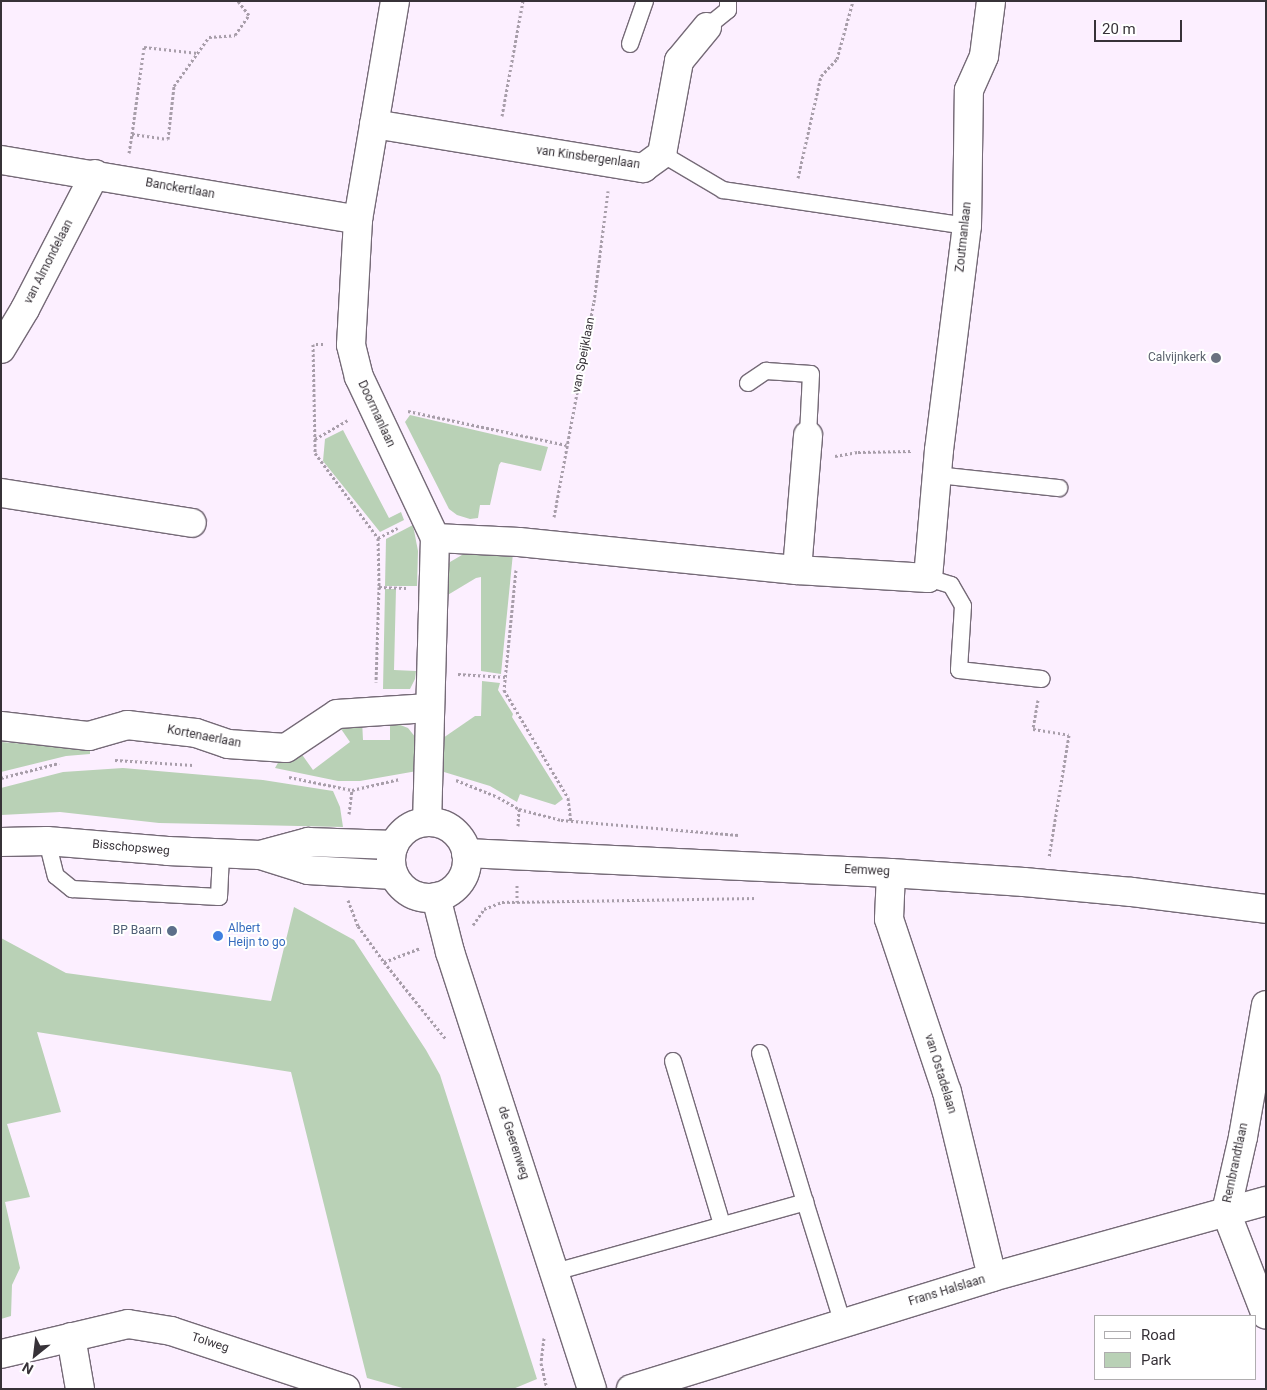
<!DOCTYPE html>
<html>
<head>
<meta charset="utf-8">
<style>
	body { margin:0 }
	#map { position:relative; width:1267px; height:1390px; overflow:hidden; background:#fcefff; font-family:Roboto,sans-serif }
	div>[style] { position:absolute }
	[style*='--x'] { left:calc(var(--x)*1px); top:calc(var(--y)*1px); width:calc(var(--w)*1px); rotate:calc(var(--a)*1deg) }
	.green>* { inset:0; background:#b9d1b6 }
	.path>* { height:3px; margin-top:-1.5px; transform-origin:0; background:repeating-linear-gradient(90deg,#a89eaa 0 2.5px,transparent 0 5px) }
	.roads { filter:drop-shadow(1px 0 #756a77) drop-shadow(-1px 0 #756a77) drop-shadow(0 1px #756a77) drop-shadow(0 -1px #756a77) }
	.service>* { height:16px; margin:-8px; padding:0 8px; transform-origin:8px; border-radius:8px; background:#fff }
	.minor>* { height:28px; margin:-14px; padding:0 14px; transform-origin:14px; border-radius:14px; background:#fff }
	.secondary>* { height:28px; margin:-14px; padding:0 14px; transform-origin:14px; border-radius:14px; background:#fff }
	.secondary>.ring { margin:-14px; padding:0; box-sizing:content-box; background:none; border:28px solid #fff; border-radius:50% }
	.dots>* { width:14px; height:14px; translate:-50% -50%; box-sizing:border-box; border:2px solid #fff; border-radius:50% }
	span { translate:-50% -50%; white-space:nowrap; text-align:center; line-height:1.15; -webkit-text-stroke:4px #fff; paint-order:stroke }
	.street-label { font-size:12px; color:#373238 }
	.worship-label { font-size:12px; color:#5b616d }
	.right { translate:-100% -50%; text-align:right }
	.shop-label { font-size:12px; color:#366cbe }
	.left { translate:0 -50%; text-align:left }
	.service-label { font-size:12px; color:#4e5e75 }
	.frame { position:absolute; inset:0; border:2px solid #373238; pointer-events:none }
	.legend { position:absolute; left:1094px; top:1315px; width:162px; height:65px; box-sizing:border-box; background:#fff; border:1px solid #afadaf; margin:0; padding:6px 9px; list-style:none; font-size:15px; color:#373238 }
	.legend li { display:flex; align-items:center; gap:10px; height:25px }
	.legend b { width:25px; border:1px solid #afadaf }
	.north { position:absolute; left:10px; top:1330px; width:50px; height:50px; -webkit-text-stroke:4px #fff; paint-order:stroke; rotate:209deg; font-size:14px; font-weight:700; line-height:20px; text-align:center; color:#373238 }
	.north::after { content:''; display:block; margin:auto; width:18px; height:22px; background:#373238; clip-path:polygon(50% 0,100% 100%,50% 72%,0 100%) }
	.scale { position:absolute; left:1094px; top:20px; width:88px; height:22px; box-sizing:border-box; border:2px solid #373238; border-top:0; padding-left:6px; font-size:15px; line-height:18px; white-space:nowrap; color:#373238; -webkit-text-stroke:4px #fff; paint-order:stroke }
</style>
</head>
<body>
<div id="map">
	<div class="green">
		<i style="clip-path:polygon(410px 415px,548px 447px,541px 471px,501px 462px,499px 465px,490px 505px,480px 505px,478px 518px,470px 519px,457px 515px,449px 509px,405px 422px)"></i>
		<i style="clip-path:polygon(343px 430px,389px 518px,401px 512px,404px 520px,380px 532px,323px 461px,325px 439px)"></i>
		<i style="clip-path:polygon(413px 525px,418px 551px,417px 586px,385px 586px,386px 539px)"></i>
		<i style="clip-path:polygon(467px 552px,513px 553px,501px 674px,481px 671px,481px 577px,476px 578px,446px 596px,444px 573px,450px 562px)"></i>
		<i style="clip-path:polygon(385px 589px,396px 589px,394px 670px,416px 671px,415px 679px,410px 689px,383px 689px)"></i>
		<i style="clip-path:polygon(482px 681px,500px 683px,498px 690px,513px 714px,512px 717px,563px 799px,555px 805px,520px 794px,517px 802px,490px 786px,444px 772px,443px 738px,475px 716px,481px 716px)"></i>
		<i style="clip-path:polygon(362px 720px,363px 740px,390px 740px,390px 721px,408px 728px,416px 738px,417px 771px,360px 781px,338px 781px,275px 768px,279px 761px,298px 749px,313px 770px,350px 742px,339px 726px)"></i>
		<i style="clip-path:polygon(1px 742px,90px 749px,90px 754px,66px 756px,1px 772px)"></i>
		<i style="clip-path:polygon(123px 768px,263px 780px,333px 791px,340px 807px,343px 827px,159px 823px,60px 812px,1px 815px,1px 788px,63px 772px)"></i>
		<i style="clip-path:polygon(294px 907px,354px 940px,426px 1050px,440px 1075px,537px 1379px,513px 1389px,406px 1389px,367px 1378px,291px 1072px,37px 1032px,61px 1112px,7px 1124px,30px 1197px,5px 1202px,20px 1268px,12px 1285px,11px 1316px,1px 1319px,1px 938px,66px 973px,271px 1001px)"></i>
	</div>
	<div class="path">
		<i style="--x:502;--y:116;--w:117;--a:-79.7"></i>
		<i style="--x:132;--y:134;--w:88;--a:-82.1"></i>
		<i style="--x:144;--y:47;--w:54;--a:6.3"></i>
		<i style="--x:129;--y:153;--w:19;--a:-81"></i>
		<i style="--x:132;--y:134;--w:36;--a:8"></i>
		<i style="--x:168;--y:139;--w:53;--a:-83.5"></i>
		<i style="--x:174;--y:86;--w:60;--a:-54.5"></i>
		<i style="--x:209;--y:37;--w:26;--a:-4"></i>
		<i style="--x:235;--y:35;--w:24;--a:-55"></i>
		<i style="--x:249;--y:15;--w:18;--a:-128"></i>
		<i style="--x:798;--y:178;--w:105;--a:-77.3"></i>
		<i style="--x:821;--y:76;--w:23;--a:-47"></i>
		<i style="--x:837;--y:59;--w:60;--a:-74.6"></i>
		<i style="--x:323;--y:344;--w:10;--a:180"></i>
		<i style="--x:313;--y:344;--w:109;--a:88.9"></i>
		<i style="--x:315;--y:453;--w:106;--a:53.5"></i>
		<i style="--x:378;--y:538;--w:49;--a:88.8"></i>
		<i style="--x:379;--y:587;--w:95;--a:91.8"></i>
		<i style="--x:408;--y:411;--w:162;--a:12.1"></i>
		<i style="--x:315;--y:439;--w:38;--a:-30"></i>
		<i style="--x:835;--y:456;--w:23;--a:-10"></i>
		<i style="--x:858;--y:452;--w:53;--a:-1.1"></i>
		<i style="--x:554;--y:517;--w:219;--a:-79.5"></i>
		<i style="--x:594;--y:302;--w:112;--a:-82.8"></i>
		<i style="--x:378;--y:538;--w:22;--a:-27"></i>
		<i style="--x:516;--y:570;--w:121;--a:95.7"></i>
		<i style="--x:504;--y:690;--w:126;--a:59.3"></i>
		<i style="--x:568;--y:798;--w:23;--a:83"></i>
		<i style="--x:379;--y:587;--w:27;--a:2"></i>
		<i style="--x:458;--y:674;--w:47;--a:3.7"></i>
		<i style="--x:1038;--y:700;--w:29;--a:100"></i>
		<i style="--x:1033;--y:729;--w:36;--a:9"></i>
		<i style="--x:1069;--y:735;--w:124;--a:99.3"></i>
		<i style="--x:115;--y:760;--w:78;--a:3.7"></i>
		<i style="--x:289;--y:777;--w:64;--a:11.7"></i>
		<i style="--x:352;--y:790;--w:49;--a:-12.9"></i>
		<i style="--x:1;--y:778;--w:60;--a:-14.5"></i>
		<i style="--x:456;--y:780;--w:45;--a:22"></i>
		<i style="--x:498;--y:797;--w:24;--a:30"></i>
		<i style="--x:519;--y:809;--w:43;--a:14.7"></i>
		<i style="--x:561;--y:820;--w:178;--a:4.8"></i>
		<i style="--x:349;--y:814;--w:24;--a:-83"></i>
		<i style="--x:518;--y:826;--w:17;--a:-87"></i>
		<i style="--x:517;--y:885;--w:17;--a:90"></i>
		<i style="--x:348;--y:900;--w:28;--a:69"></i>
		<i style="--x:358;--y:926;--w:44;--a:54.2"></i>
		<i style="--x:384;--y:962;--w:39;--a:-21"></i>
		<i style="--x:473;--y:925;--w:19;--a:-55"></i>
		<i style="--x:484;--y:909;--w:19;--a:-21"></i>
		<i style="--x:502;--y:902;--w:255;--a:-0.9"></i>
		<i style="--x:384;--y:962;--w:99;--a:51.2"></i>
		<i style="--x:544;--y:1338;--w:25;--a:97"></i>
		<i style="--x:541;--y:1363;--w:27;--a:77"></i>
	</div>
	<div class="roads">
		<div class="service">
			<i style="--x:707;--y:27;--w:27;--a:-39"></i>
			<i style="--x:728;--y:10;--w:9;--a:-90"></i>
			<i style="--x:630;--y:44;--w:46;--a:-70.8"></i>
			<i style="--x:662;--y:154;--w:71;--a:30.5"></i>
			<i style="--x:723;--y:190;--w:247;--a:8.4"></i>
			<i style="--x:748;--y:383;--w:22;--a:-34"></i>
			<i style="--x:766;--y:371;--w:45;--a:3.8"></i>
			<i style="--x:811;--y:374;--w:61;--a:92.8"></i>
			<i style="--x:937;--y:475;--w:123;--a:6.1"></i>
			<i style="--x:928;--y:578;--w:24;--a:17"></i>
			<i style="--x:951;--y:585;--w:24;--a:60"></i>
			<i style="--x:963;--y:606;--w:64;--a:93.6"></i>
			<i style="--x:959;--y:670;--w:83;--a:6.2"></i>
			<i style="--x:47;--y:841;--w:36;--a:76"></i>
			<i style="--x:56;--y:876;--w:21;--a:39"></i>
			<i style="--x:72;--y:889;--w:147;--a:3.1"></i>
			<i style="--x:219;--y:897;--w:43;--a:-87.3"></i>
			<i style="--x:760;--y:1053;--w:156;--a:73.2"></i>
			<i style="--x:673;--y:1061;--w:170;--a:73.3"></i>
			<i style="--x:555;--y:1272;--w:260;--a:-15.6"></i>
			<i style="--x:805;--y:1202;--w:128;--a:72.7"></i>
		</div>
		<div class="minor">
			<i style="--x:395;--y:1;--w:222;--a:99.6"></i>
			<i style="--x:358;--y:220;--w:125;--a:93.2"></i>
			<i style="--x:351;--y:345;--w:33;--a:76"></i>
			<i style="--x:359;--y:377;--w:178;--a:64.7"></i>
			<i style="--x:435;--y:538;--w:284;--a:91.6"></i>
			<i style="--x:374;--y:124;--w:273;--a:9.3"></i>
			<i style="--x:643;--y:168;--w:24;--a:-36"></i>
			<i style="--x:662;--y:154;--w:95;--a:-79.6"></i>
			<i style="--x:679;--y:61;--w:44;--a:-50.5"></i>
			<i style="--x:1;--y:160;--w:362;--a:9.5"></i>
			<i style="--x:1;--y:349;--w:47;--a:-59"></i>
			<i style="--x:25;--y:309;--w:152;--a:-62.6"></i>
			<i style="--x:1;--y:493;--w:193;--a:8.9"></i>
			<i style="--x:435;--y:538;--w:84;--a:2.7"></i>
			<i style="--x:519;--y:542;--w:279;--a:5.8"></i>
			<i style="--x:797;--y:570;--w:131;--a:3.5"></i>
			<i style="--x:928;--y:578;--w:128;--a:-85.1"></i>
			<i style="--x:939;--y:450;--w:226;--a:-82.9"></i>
			<i style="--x:967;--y:226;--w:136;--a:-89.2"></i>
			<i style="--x:969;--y:90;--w:37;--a:-66"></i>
			<i style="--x:984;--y:56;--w:55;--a:-82.7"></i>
			<i style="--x:797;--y:570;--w:135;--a:-85.3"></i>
			<i style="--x:1;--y:726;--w:89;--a:6.5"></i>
			<i style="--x:89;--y:736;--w:40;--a:-16"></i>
			<i style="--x:127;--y:725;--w:69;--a:6.6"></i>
			<i style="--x:196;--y:733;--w:34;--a:19"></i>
			<i style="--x:228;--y:744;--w:58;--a:3.9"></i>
			<i style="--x:286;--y:748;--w:61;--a:-33.7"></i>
			<i style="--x:337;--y:714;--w:92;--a:-3.7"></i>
			<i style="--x:891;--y:873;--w:46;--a:92.5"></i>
			<i style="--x:889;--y:919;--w:182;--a:71.5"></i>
			<i style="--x:947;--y:1092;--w:190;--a:76.3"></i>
			<i style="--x:1266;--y:1005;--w:134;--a:99.9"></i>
			<i style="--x:1243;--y:1137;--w:77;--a:102.8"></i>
			<i style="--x:1226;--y:1212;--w:110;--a:68.8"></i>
			<i style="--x:71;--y:1337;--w:53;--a:80.2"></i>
			<i style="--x:1;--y:1354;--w:130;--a:-13.3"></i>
			<i style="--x:128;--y:1324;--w:44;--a:9.2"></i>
			<i style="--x:171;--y:1331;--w:184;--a:18.3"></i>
			<i style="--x:631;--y:1389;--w:378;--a:-17.2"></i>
			<i style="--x:992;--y:1277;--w:284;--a:-15.5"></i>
		</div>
		<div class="secondary">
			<i class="ring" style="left:391px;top:822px;width:48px;height:48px"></i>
			<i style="--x:1;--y:842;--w:46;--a:-1.2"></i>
			<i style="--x:47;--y:841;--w:121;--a:4.7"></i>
			<i style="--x:168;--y:851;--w:92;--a:2.5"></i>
			<i style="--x:260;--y:855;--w:50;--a:-15.2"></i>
			<i style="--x:308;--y:842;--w:86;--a:2"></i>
			<i style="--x:466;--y:853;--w:425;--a:2.7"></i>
			<i style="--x:891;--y:873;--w:133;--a:3.9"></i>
			<i style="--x:1024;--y:882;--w:108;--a:5.3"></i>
			<i style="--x:1132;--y:892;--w:135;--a:7.2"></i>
			<i style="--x:260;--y:855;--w:50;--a:17.4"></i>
			<i style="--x:308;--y:870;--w:86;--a:3.3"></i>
			<i style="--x:436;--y:897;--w:57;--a:75.7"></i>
			<i style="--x:450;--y:952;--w:459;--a:72"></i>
		</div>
	</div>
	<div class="dots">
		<i style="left:1216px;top:358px;background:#6b7280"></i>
		<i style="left:172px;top:931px;background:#5c6f8a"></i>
		<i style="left:218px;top:936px;background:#3f7fe0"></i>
	</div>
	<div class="street-label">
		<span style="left:588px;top:158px;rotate:8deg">van Kinsbergenlaan</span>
		<span style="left:180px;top:189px;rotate:10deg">Banckertlaan</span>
		<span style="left:964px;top:237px;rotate:-84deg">Zoutmanlaan</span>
		<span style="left:49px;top:262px;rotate:-63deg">van Almondelaan</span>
		<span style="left:584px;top:355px;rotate:-79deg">van Speijklaan</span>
		<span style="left:376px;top:414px;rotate:65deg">Doormanlaan</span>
		<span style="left:204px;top:737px;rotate:11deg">Kortenaerlaan</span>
		<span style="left:131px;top:848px;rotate:5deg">Bisschopsweg</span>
		<span style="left:867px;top:871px;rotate:3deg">Eemweg</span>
		<span style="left:940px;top:1074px;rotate:73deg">van Ostadelaan</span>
		<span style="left:513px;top:1143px;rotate:72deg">de Geerenweg</span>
		<span style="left:1236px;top:1163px;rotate:-78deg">Rembrandtlaan</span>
		<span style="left:947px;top:1291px;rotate:-17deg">Frans Halslaan</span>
		<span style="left:210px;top:1343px;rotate:18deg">Tolweg</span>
	</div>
	<div class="worship-label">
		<span class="right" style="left:1206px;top:358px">Calvijnkerk</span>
	</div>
	<div class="shop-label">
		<span class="left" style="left:228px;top:936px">Albert<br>Heijn to go</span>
	</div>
	<div class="service-label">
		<span class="right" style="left:162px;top:931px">BP Baarn</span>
	</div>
	<div class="frame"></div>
	<ul class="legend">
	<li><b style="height:6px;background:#fff"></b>Road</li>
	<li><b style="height:14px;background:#b9d1b6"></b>Park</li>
	</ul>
	<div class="north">N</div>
	<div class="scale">20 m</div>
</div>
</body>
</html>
